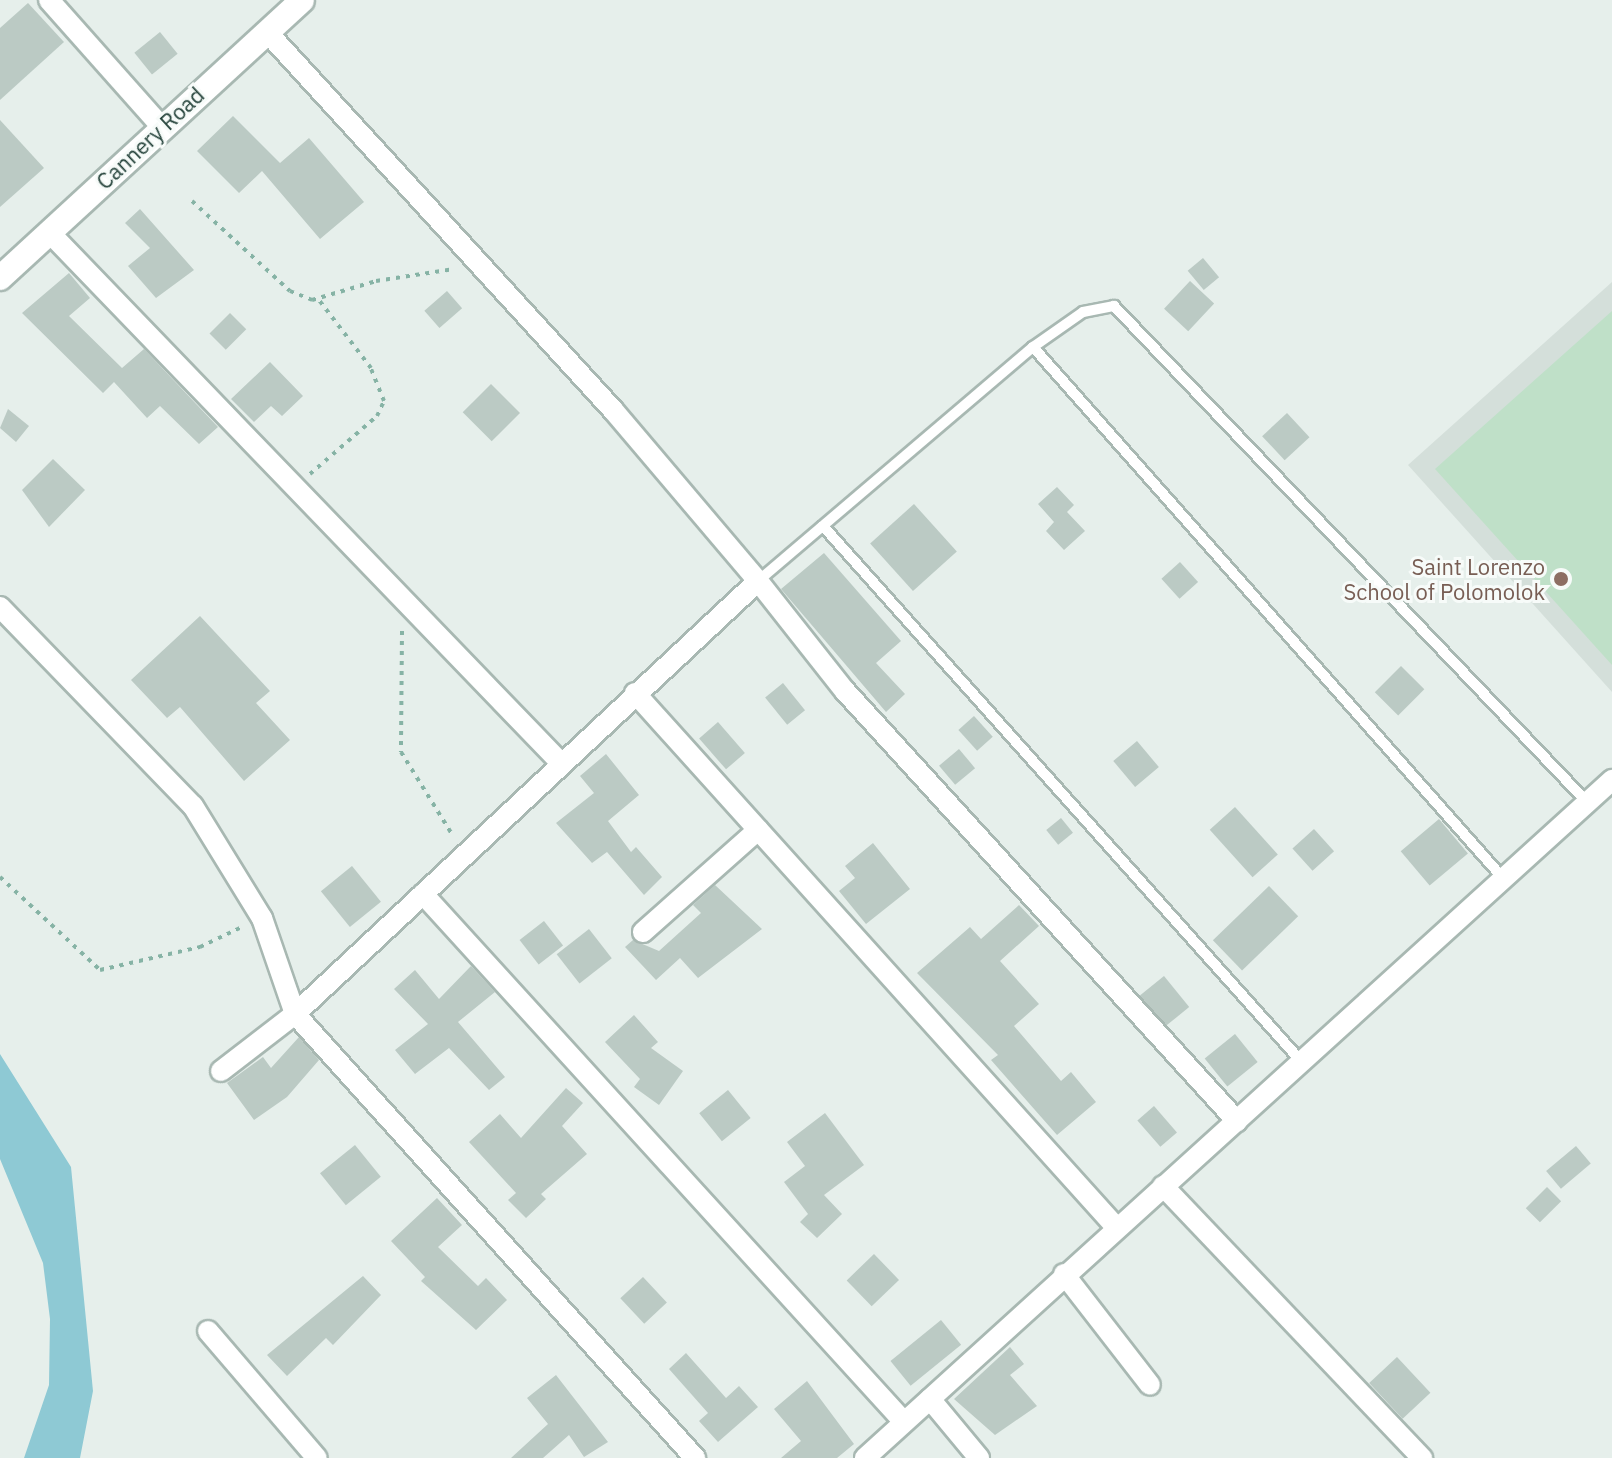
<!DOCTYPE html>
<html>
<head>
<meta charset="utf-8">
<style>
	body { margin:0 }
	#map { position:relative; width:1612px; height:1458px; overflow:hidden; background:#e6efeb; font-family:"IBM Plex Sans",sans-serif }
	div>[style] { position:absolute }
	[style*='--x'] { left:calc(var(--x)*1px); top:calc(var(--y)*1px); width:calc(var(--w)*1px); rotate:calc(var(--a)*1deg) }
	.built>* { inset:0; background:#d4dfda }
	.green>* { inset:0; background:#bfe0c8 }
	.water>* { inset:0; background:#8ec9d4 }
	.building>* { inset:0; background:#bbcac4; transform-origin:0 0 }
	.path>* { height:4px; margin-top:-2px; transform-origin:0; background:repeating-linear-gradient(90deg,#86b3a5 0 4px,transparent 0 10px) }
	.roads { filter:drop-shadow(2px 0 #a8b8b2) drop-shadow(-2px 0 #a8b8b2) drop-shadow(0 2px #a8b8b2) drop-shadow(0 -2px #a8b8b2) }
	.lane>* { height:10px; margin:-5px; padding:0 5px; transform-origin:5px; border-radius:5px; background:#fff }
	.street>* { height:20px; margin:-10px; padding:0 10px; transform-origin:10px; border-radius:10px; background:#fff }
	.secondary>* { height:24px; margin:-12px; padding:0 12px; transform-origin:12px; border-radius:12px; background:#fff }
	.dots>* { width:22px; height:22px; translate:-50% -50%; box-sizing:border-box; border:4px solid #f7fbf9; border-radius:50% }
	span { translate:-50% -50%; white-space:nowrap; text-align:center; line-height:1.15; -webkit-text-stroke:6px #f7fbf9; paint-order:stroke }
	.street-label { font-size:22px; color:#24423a }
	.education-label { font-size:22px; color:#785e54 }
	.right { translate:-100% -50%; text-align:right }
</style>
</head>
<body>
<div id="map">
	<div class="built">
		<i style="clip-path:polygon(1612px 282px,1612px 692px,1408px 465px)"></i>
	</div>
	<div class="green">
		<i style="clip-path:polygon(1612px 311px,1612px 665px,1435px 469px)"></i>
	</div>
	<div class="water">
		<i style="clip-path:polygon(0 1054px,71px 1167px,93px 1391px,80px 1458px,24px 1458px,49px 1385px,50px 1319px,43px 1263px,0 1159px)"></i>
	</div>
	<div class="building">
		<i style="clip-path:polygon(28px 3px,64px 42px,0 100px,0 28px)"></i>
		<i style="left:160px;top:32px;width:28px;height:33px;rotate:51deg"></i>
		<i style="clip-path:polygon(233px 116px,280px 163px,309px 138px,364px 202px,320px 239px,262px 171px,239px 193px,197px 151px)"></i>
		<i style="clip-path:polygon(0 120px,44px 168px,0 207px)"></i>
		<i style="clip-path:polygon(140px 209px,194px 270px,156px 298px,128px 266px,150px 248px,125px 223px)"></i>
		<i style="left:1203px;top:258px;width:25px;height:20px;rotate:50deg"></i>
		<i style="clip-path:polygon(69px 273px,90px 298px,69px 316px,122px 368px,144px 349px,218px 427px,199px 444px,160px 406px,147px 418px,114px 382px,103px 393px,22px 313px)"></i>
		<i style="left:1190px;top:281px;width:33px;height:38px;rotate:43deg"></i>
		<i style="left:447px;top:291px;width:23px;height:30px;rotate:49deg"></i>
		<i style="left:230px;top:313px;width:23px;height:29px;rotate:45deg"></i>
		<i style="clip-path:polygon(270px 362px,303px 396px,282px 416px,271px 406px,254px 422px,231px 399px)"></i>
		<i style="left:491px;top:384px;width:41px;height:40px;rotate:45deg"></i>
		<i style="clip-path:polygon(8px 409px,29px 426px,16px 442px,0 428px)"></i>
		<i style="left:1287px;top:413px;width:33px;height:34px;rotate:47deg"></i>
		<i style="clip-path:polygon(53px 459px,85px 490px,49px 527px,22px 490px)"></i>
		<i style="clip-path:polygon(1057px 487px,1074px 505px,1067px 512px,1085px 531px,1064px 550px,1046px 531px,1054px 522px,1038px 504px)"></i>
		<i style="left:914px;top:504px;width:64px;height:59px;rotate:48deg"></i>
		<i style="clip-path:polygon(824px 553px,901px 641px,876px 663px,905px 694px,886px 712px,781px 589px)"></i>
		<i style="left:1180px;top:562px;width:27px;height:25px;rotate:48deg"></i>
		<i style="clip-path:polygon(200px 616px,270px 691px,256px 703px,290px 740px,244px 781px,180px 707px,167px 718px,131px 680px)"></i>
		<i style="left:1401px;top:666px;width:33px;height:37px;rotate:45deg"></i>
		<i style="left:783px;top:683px;width:35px;height:23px;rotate:51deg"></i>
		<i style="left:974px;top:716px;width:28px;height:21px;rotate:48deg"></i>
		<i style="left:718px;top:722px;width:41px;height:25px;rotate:49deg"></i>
		<i style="left:1137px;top:741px;width:34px;height:31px;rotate:50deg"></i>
		<i style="left:959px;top:749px;width:25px;height:26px;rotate:50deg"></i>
		<i style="clip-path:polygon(606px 754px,639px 795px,608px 821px,631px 852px,636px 847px,662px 877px,644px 895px,607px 852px,592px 863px,556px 823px,594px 793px,580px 776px)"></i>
		<i style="left:1235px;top:807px;width:64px;height:34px;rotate:48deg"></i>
		<i style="left:1061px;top:818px;width:19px;height:19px;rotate:51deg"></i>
		<i style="left:1439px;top:819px;width:45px;height:50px;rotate:50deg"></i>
		<i style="left:1314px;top:829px;width:30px;height:29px;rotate:48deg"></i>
		<i style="clip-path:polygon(873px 843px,910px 889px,866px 924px,839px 891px,855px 878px,845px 866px)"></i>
		<i style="left:352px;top:866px;width:46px;height:40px;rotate:51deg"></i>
		<i style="clip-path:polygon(715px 885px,762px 929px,698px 978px,680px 958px,656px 980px,625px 947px,633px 940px,659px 951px,701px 913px,693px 905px)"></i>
		<i style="left:1269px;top:886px;width:42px;height:78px;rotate:46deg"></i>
		<i style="clip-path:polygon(1019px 905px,1039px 926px,1000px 961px,1039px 1004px,1014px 1026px,1061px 1081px,1071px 1072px,1096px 1102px,1057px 1135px,991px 1060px,998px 1055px,917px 973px,970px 927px,981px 939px)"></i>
		<i style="left:544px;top:921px;width:31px;height:31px;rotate:52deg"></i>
		<i style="left:589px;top:929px;width:37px;height:41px;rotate:52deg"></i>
		<i style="clip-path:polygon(471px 966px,495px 992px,458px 1022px,505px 1077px,489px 1090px,449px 1048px,415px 1074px,395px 1050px,428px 1024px,394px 989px,415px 970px,439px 999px)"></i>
		<i style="left:1164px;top:976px;width:40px;height:31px;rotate:51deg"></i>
		<i style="clip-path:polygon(634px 1015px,658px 1042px,651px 1048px,683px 1071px,659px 1105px,634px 1087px,640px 1079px,605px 1042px)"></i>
		<i style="left:1235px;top:1034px;width:36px;height:39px;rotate:51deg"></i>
		<i style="clip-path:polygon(299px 1037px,319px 1060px,287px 1097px,254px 1120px,227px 1083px,263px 1057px,271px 1068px)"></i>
		<i style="clip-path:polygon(566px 1088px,583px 1103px,562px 1126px,587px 1154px,541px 1194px,546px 1199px,526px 1218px,508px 1200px,516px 1193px,469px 1142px,500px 1114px,521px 1138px)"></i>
		<i style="left:728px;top:1090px;width:36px;height:37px;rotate:51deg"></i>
		<i style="left:1154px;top:1106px;width:35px;height:22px;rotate:49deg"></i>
		<i style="clip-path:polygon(825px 1113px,864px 1165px,824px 1195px,842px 1214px,817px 1238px,800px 1222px,808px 1214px,784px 1182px,805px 1166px,787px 1142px)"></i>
		<i style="left:355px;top:1145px;width:41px;height:45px;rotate:51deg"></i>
		<i style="left:1576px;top:1146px;width:23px;height:39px;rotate:50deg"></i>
		<i style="left:1547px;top:1187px;width:20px;height:30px;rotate:45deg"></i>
		<i style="clip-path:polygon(437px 1198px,462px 1225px,438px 1247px,478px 1286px,486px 1278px,507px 1300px,476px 1330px,421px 1281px,425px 1277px,391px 1241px)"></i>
		<i style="left:874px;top:1254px;width:36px;height:38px;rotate:46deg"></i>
		<i style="clip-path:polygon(363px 1276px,381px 1295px,333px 1345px,326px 1338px,287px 1376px,267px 1355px)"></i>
		<i style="left:643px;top:1277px;width:35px;height:31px;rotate:47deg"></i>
		<i style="left:941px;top:1320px;width:32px;height:65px;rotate:51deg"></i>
		<i style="clip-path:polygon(1010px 1347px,1024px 1364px,1010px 1375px,1037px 1406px,995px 1435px,954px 1399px)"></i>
		<i style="clip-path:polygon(686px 1353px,726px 1398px,739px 1386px,758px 1407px,718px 1442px,699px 1421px,708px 1413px,669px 1369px)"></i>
		<i style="left:1397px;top:1357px;width:49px;height:38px;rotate:47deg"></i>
		<i style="clip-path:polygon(556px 1375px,608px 1442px,584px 1457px,569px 1435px,543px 1458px,511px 1458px,548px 1424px,527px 1398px)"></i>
		<i style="clip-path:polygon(807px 1381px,854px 1444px,837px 1458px,781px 1458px,801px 1441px,774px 1409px)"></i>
	</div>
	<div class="path">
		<i style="--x:192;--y:201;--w:133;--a:42.6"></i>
		<i style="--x:290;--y:291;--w:24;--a:22"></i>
		<i style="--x:312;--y:300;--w:67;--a:-16.5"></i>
		<i style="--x:376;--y:281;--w:79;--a:-8.7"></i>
		<i style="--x:310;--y:474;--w:89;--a:-40.9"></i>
		<i style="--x:377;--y:416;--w:17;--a:-65"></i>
		<i style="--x:384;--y:401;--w:35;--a:-112"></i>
		<i style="--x:371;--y:368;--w:86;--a:-127.4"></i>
		<i style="--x:402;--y:631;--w:121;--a:90.5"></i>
		<i style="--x:401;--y:752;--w:99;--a:58.2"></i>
		<i style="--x:0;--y:877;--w:137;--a:42.9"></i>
		<i style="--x:100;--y:970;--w:103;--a:-13"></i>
		<i style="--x:200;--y:947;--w:47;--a:-25.5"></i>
	</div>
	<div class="roads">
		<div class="lane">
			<i style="--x:1033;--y:347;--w:61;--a:-35"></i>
			<i style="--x:1083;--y:312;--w:32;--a:-11"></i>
			<i style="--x:1114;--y:306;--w:685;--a:46.36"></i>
			<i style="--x:823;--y:526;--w:717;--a:48.22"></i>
			<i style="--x:758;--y:581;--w:361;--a:-40.4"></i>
			<i style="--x:1033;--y:347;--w:708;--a:48.49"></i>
		</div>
		<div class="street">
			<i style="--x:49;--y:0;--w:169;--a:48.4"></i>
			<i style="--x:50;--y:233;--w:736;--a:46.05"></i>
			<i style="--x:758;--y:581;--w:140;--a:51.7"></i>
			<i style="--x:845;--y:691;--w:582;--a:47.65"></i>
			<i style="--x:0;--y:607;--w:277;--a:45.9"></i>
			<i style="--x:193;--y:806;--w:132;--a:58.4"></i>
			<i style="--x:262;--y:918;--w:102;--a:71"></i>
			<i style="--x:295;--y:1014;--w:598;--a:47.98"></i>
			<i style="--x:635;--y:693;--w:719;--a:47.99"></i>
			<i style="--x:423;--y:894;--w:714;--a:47.67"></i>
			<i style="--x:643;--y:932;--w:154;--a:-41.6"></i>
			<i style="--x:221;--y:1071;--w:93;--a:-37.6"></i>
			<i style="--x:295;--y:1014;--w:634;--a:-43.08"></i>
			<i style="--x:758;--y:581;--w:224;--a:-130.3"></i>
			<i style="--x:613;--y:410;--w:512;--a:-132.47"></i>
			<i style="--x:1163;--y:1186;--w:376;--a:46.4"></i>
			<i style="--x:1064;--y:1274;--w:140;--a:52.2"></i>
			<i style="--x:208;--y:1331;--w:167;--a:49.4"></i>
			<i style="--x:930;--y:1399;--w:77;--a:50.3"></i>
			<i style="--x:865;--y:1458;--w:1009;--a:-42.23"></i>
		</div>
		<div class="secondary">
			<i style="--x:0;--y:278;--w:410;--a:-42.6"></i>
		</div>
	</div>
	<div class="dots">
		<i style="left:1561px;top:579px;background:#8d6e63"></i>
	</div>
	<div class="street-label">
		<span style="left:150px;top:138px;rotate:-43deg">Cannery Road</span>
	</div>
	<div class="education-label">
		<span class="right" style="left:1545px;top:579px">Saint Lorenzo<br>School of Polomolok</span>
	</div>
</div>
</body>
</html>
